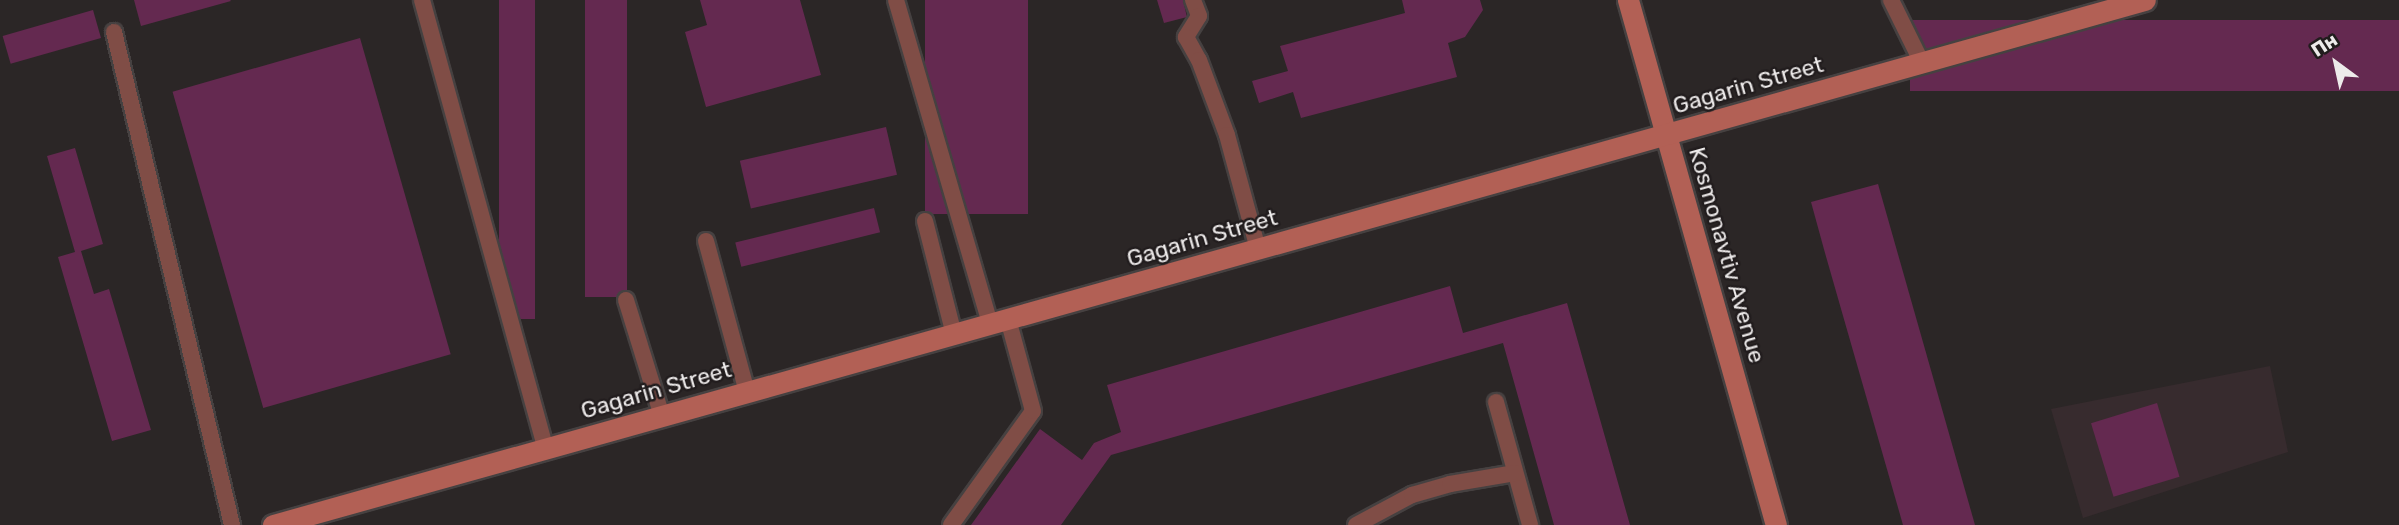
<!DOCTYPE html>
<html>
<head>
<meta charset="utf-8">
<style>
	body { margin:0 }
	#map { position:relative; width:2399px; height:525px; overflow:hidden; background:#2b2626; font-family:Rubik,sans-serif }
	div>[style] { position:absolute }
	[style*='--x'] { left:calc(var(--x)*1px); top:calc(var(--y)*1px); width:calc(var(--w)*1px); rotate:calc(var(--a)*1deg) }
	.built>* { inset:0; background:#372b2e }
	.building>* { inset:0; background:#642950; transform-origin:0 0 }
	.roads { filter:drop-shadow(2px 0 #464141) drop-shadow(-2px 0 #464141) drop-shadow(0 2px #464141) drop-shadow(0 -2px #464141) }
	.lane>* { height:16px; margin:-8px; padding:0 8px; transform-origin:8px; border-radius:8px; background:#804d46 }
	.secondary>* { height:21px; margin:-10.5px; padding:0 10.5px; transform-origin:10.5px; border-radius:10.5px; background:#b26055 }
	span { translate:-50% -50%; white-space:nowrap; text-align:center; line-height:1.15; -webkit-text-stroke:5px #211c1d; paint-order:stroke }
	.street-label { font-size:23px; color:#edeaea }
	.north { position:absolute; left:2301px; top:28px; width:70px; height:70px; -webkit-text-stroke:5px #211c1d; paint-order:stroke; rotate:327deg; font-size:19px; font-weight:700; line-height:28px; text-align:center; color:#edeaea }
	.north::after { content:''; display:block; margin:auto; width:24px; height:32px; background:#edeaea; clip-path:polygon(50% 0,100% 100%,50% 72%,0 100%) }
</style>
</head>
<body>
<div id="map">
	<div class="built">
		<i style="clip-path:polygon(2270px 366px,2288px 452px,2083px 518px,2051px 409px)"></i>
	</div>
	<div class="building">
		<i style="clip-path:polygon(134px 0,230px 0,231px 1px,141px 26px)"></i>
		<i style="left:499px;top:0;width:36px;height:319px"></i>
		<i style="left:585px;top:0;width:42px;height:297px"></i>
		<i style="clip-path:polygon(700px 0,800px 0,821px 75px,706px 107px,685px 32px,707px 25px)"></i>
		<i style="left:925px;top:0;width:103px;height:214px"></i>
		<i style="clip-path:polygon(1157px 0,1183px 0,1187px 17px,1164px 23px)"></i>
		<i style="clip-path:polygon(1402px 0,1480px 0,1483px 10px,1465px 37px,1448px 43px,1457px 77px,1301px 118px,1293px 92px,1259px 103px,1252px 81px,1288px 71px,1280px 46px,1405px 13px)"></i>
		<i style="left:93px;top:10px;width:29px;height:94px;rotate:74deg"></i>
		<i style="left:2399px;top:20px;width:71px;height:489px;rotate:90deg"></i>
		<i style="left:360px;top:38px;width:329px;height:195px;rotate:74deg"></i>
		<i style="left:886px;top:127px;width:49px;height:150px;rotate:77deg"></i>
		<i style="clip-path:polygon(75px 148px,103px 244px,81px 251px,94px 294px,109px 289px,151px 430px,112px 441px,58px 257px,75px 252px,47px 156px)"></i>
		<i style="clip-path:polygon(1878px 184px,1975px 525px,1903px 525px,1825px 253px,1811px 202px)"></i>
		<i style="left:874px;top:208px;width:25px;height:143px;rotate:76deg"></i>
		<i style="clip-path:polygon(1450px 286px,1463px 333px,1567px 303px,1630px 525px,1554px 525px,1503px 343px,1111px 455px,1061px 525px,971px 525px,1040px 429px,1082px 460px,1094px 443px,1121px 432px,1107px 385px)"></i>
		<i style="left:2157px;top:403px;width:77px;height:69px;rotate:73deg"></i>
	</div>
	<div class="roads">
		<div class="lane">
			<i style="--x:422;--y:0;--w:466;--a:74.6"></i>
			<i style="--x:896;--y:0;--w:337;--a:73.8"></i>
			<i style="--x:1193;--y:0;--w:17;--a:69"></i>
			<i style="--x:1199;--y:16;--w:25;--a:122"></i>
			<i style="--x:1186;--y:37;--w:26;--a:61"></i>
			<i style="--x:1199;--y:60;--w:80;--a:69.5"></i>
			<i style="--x:1227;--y:135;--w:118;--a:74.8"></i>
			<i style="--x:1891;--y:0;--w:70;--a:63.8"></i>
			<i style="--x:114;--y:32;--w:507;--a:76.54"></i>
			<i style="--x:925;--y:221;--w:118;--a:75.7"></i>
			<i style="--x:706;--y:241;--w:156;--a:74.8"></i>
			<i style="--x:626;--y:300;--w:121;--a:72.8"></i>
			<i style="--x:1496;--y:402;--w:128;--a:74.5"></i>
			<i style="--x:951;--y:525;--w:140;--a:-54.3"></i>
			<i style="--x:1033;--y:411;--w:95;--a:-105.2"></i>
			<i style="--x:1356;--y:525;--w:64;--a:-28.2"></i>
			<i style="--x:1412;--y:495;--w:40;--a:-16"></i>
			<i style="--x:1450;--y:484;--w:66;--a:-9.6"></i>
		</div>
		<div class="secondary">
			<i style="--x:1628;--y:0;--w:545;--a:74.26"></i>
			<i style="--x:273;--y:525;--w:1944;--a:-15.67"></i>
		</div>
	</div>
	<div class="street-label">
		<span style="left:1748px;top:85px;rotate:-16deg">Gagarin Street</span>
		<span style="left:1202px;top:238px;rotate:-16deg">Gagarin Street</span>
		<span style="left:1727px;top:255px;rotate:74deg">Kosmonavtiv Avenue</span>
		<span style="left:656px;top:390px;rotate:-16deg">Gagarin Street</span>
	</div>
	<div class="north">Пн</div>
</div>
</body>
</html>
